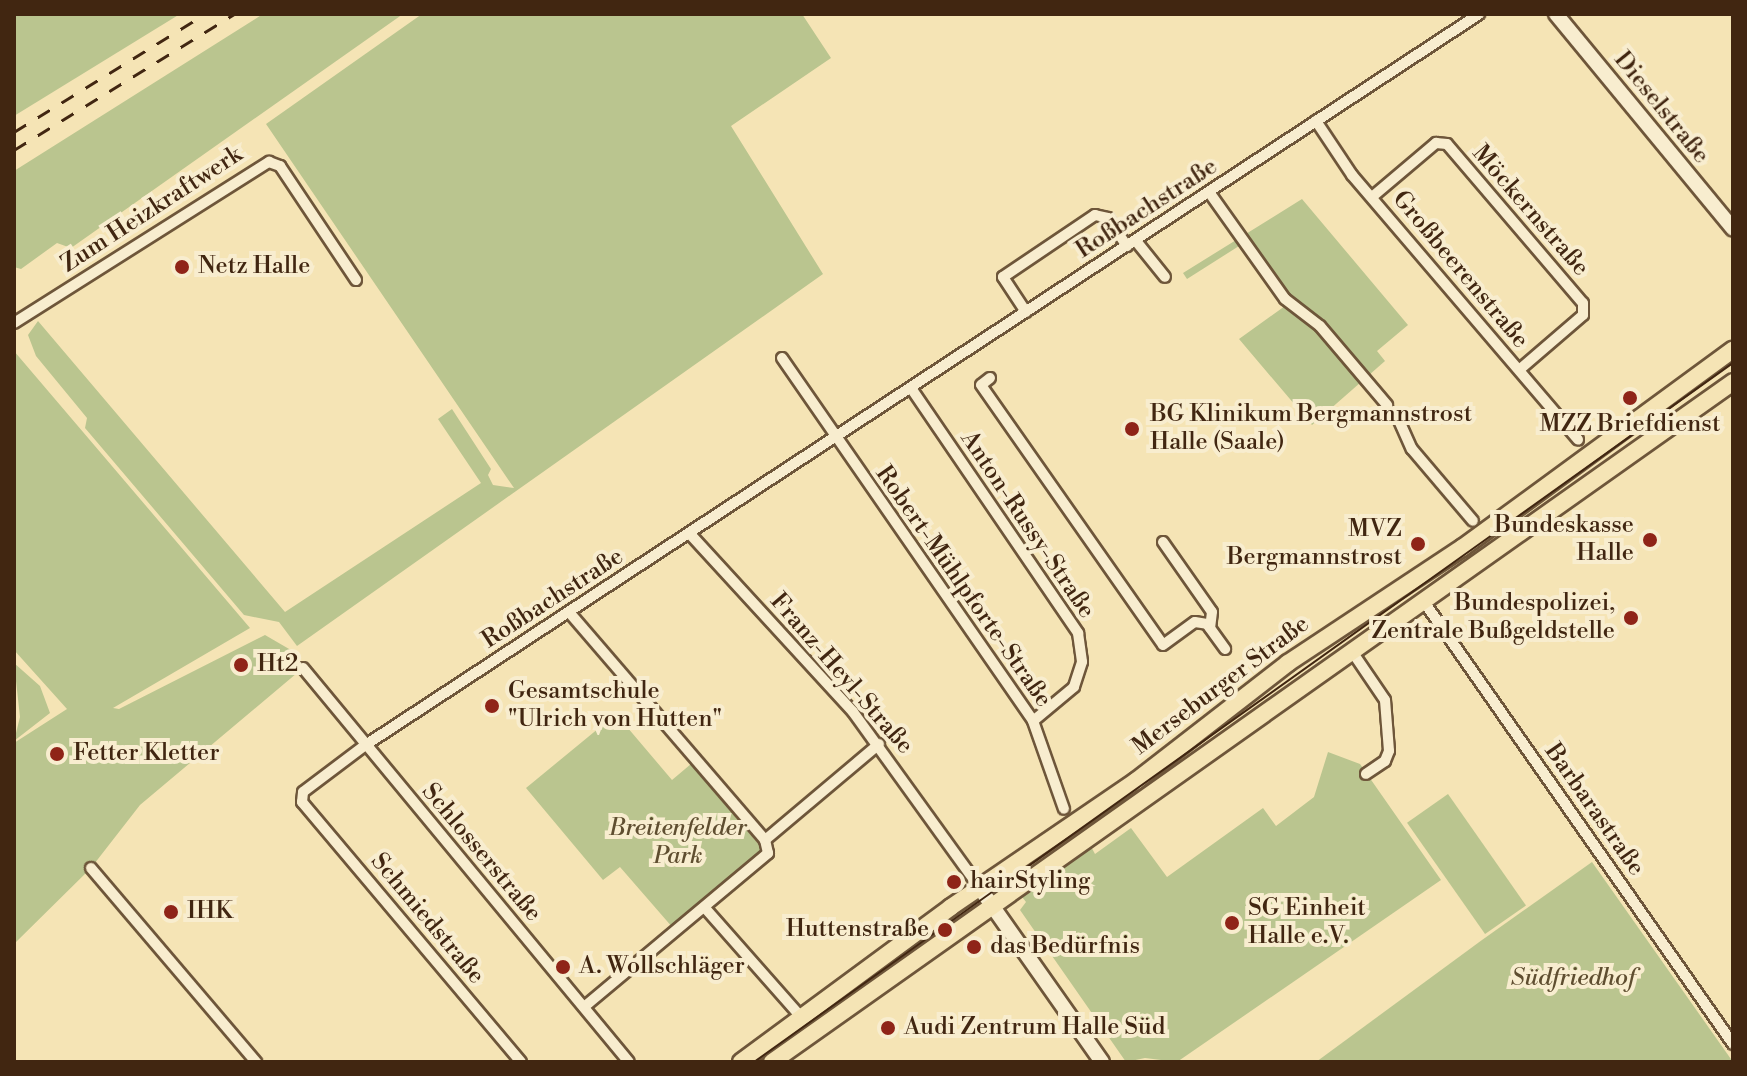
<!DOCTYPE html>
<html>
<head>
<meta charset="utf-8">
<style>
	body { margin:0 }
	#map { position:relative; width:1747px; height:1076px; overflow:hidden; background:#f5e4b5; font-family:"Libre Bodoni",serif }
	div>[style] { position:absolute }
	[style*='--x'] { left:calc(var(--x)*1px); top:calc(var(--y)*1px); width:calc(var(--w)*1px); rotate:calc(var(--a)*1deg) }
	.green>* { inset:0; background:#bac58f; transform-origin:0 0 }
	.roads { filter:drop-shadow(2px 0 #6e563a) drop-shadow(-2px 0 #6e563a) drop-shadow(0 2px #6e563a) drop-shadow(0 -2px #6e563a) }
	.street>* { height:10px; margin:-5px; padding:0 5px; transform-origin:5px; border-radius:5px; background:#f8edcf }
	.secondary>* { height:14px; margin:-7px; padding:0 7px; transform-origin:7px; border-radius:7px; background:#f8edcf }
	.primary>* { height:16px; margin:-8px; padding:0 8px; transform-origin:8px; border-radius:8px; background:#f5e4b5 }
	.tram>* { height:2px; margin:-1px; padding:0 1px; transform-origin:1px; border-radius:1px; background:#412611 }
	.rail>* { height:3px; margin-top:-1.5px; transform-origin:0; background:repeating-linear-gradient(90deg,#412611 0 14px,transparent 0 28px) }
	.dots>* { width:22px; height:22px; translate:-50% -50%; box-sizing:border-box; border:4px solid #f8edcf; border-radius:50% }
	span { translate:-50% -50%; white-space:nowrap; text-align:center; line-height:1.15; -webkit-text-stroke:8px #f8edcf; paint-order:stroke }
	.street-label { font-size:24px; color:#412611 }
	.poi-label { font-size:24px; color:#412611 }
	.left { translate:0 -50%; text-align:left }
	.right { translate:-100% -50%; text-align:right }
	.park-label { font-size:24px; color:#5f4e30; font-style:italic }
	.frame { position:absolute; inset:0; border:16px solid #412611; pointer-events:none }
</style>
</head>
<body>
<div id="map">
	<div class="green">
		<i style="clip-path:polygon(14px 14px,180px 14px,14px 116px)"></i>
		<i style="clip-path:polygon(263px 14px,403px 14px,71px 248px,57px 243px,21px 269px,14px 267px,14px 171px)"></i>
		<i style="clip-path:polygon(422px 14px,802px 14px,831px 58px,731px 126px,823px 274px,297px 646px,279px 622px,244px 615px,85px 428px,87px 418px,36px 356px,28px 335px,38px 321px,285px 612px,481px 483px,438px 419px,452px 409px,491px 469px,488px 475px,493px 485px,514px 488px,266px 124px)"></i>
		<i style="clip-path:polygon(1302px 199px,1408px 325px,1377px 351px,1385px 361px,1312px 425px,1239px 339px,1285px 306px,1239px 246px,1187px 279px,1183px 273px)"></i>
		<i style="clip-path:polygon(14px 351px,250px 628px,113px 708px,119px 709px,265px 635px,296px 653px,303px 668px,140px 805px,91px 868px,14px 944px,14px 743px,67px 709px,14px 650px)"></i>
		<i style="clip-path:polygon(14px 663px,40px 686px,50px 713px,14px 741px,20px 717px)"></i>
		<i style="clip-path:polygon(616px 714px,672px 780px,691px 764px,765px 852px,673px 928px,620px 867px,603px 880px,526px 788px)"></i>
		<i style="clip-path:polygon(1328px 752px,1360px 764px,1441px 880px,1177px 1062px,1145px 1058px,1126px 1062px,1020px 910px,1026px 902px,1019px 893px,1088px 841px,1095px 854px,1131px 828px,1167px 877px,1263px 808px,1276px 826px,1314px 797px)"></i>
		<i style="left:1448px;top:794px;width:136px;height:50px;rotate:55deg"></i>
		<i style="clip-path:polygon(1592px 862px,1733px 1062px,1316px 1062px,1482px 940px)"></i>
	</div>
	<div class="roads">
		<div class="street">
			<i style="--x:1316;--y:121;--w:65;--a:56.3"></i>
			<i style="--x:1352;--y:175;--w:348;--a:49.5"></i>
			<i style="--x:1209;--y:192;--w:131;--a:54.6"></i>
			<i style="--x:1285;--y:299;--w:44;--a:37.6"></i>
			<i style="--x:1320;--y:326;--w:104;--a:49.7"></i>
			<i style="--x:1372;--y:197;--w:84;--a:-40.2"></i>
			<i style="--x:1436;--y:143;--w:11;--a:5"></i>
			<i style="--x:1447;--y:144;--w:209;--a:49.5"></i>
			<i style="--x:1583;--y:303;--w:12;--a:90"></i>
			<i style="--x:1583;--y:315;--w:84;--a:139.3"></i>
			<i style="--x:1136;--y:241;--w:46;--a:51.1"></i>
			<i style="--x:1026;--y:312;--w:42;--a:-123.3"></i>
			<i style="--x:1003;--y:277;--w:111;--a:-34"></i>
			<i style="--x:1095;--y:215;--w:13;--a:13"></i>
			<i style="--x:1108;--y:218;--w:34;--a:56"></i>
			<i style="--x:14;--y:323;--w:302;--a:-32.3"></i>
			<i style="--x:269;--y:162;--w:12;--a:20"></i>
			<i style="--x:280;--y:166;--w:137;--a:56.3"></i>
			<i style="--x:782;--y:358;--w:441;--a:55.3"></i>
			<i style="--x:1033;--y:721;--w:93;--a:70.6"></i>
			<i style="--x:990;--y:378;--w:11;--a:142"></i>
			<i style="--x:981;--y:385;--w:317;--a:55"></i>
			<i style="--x:1163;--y:645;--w:39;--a:-36"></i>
			<i style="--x:1195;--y:622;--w:12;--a:9"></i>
			<i style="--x:1207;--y:624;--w:31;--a:54"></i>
			<i style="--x:911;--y:388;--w:297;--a:55.7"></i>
			<i style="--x:1078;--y:633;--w:29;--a:82"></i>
			<i style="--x:1082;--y:662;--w:26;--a:108"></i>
			<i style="--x:1074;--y:687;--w:53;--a:140.3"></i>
			<i style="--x:1397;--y:416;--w:36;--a:66"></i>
			<i style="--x:1412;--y:449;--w:94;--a:49.7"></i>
			<i style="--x:690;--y:534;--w:241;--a:47.5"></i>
			<i style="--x:853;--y:712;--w:216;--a:54.2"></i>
			<i style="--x:1163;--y:542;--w:85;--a:55"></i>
			<i style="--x:1212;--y:612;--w:16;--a:97"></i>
			<i style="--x:1422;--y:599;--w:543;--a:55.05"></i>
			<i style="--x:569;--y:612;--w:301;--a:49.3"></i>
			<i style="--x:1351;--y:650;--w:60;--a:55.8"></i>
			<i style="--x:1385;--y:700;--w:51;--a:85.5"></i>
			<i style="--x:1389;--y:751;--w:11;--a:112"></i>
			<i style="--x:1385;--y:761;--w:23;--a:146"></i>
			<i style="--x:303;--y:668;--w:511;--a:50.4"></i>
			<i style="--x:91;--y:868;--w:255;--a:49.6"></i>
			<i style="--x:705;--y:908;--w:147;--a:48.6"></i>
			<i style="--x:584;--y:1007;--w:240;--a:-39.9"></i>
			<i style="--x:768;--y:853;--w:13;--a:-103"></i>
			<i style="--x:765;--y:840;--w:149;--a:-40.1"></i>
			<i style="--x:521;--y:1062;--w:340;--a:-130.1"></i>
			<i style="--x:302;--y:802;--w:10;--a:-84"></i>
			<i style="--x:303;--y:792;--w:76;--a:-37"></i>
			<i style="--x:364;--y:746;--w:1334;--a:-33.28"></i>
		</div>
		<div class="secondary">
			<i style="--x:1556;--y:14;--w:278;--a:50.5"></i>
			<i style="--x:979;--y:887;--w:214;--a:54.9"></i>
		</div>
		<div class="primary">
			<i style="--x:741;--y:1062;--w:261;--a:-36.4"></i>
			<i style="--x:951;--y:907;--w:224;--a:-34.3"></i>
			<i style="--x:1136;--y:781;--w:192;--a:-37.8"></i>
			<i style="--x:1288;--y:663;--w:209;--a:-33.5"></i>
			<i style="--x:1462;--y:548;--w:336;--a:-36.2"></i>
			<i style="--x:772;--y:1062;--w:1177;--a:-35.28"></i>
		</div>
	</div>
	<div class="tram">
		<i style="--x:754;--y:1062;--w:1203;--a:-35.53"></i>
	</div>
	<div class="rail">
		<i style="--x:14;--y:132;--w:225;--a:-31.7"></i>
		<i style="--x:14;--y:150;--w:259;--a:-31.7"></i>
	</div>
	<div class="dots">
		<i style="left:182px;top:267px;background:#8f2418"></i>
		<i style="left:1630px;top:398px;background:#8f2418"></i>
		<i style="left:1132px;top:429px;background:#8f2418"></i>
		<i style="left:1650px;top:540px;background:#8f2418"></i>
		<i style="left:1418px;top:544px;background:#8f2418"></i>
		<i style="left:1631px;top:618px;background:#8f2418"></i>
		<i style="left:241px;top:665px;background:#8f2418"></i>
		<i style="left:492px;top:706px;background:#8f2418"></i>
		<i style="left:57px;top:754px;background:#8f2418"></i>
		<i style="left:954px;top:882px;background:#8f2418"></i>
		<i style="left:171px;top:912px;background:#8f2418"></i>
		<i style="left:1232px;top:923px;background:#8f2418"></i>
		<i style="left:945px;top:930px;background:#8f2418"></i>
		<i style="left:974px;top:947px;background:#8f2418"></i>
		<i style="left:563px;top:967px;background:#8f2418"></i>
		<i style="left:888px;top:1028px;background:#8f2418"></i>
	</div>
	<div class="street-label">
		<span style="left:1661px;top:108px;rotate:51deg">Dieselstraße</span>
		<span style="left:1147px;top:209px;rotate:-33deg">Roßbachstraße</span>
		<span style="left:152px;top:210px;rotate:-33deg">Zum Heizkraftwerk</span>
		<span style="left:1530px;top:211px;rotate:49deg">Möckernstraße</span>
		<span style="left:1460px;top:270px;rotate:50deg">Großbeerenstraße</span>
		<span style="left:1027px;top:525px;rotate:56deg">Anton-Russy-Straße</span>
		<span style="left:963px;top:587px;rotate:55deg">Robert-Mühlpforte-Straße</span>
		<span style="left:553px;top:599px;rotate:-33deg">Roßbachstraße</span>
		<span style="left:841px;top:674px;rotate:49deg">Franz-Heyl-Straße</span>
		<span style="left:1221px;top:686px;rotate:-37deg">Merseburger Straße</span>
		<span style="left:1594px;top:810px;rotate:55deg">Barbarastraße</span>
		<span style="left:481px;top:853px;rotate:50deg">Schlosserstraße</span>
		<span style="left:427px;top:919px;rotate:50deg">Schmiedstraße</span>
	</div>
	<div class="poi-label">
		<span class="left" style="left:198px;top:267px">Netz Halle</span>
		<span class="left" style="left:1150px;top:429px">BG Klinikum Bergmannstrost<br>Halle (Saale)</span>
		<span style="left:1630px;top:425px">MZZ Briefdienst</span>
		<span class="right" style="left:1634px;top:540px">Bundeskasse<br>Halle</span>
		<span class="right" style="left:1402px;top:544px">MVZ<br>Bergmannstrost</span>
		<span class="right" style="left:1615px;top:618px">Bundespolizei,<br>Zentrale Bußgeldstelle</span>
		<span class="left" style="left:257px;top:665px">Ht2</span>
		<span class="left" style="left:508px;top:706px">Gesamtschule<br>"Ulrich von Hutten"</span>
		<span class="left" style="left:73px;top:754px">Fetter Kletter</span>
		<span class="left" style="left:970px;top:882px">hairStyling</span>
		<span class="left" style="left:1248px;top:923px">SG Einheit<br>Halle e.V.</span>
		<span class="left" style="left:187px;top:912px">IHK</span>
		<span class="right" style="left:929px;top:930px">Huttenstraße</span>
		<span class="left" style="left:990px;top:947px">das Bedürfnis</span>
		<span class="left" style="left:579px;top:967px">A. Wollschläger</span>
		<span class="left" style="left:904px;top:1028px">Audi Zentrum Halle Süd</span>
	</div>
	<div class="park-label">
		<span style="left:678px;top:843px">Breitenfelder<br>Park</span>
		<span style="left:1573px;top:979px">Südfriedhof</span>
	</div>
	<div class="frame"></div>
</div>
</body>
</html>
